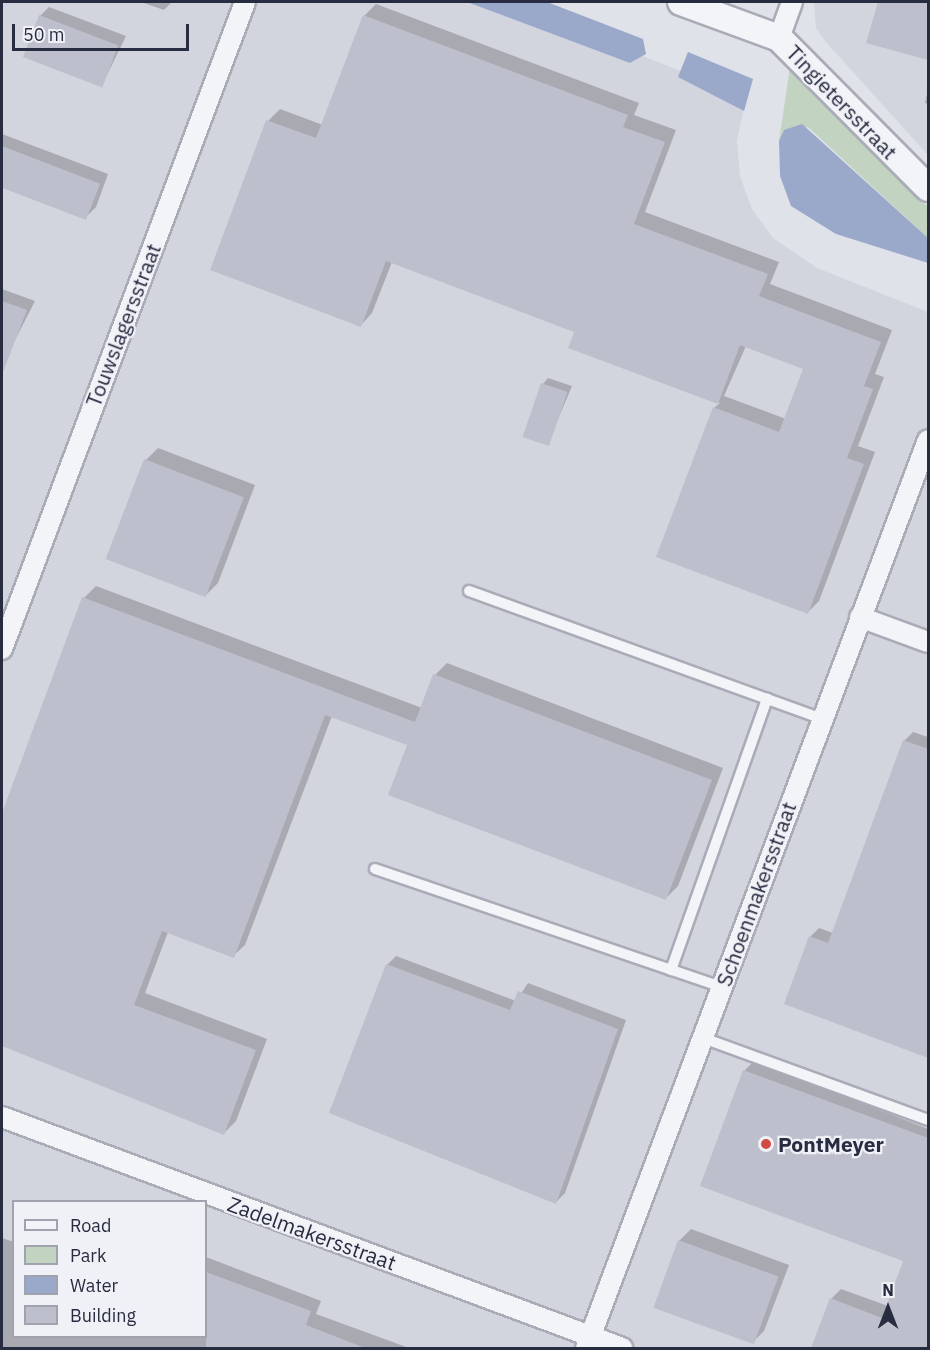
<!DOCTYPE html>
<html>
<head>
<meta charset="utf-8">
<style>
	body { margin:0 }
	#map { position:relative; width:930px; height:1350px; overflow:hidden; background:#e0e2e9; font-family:"IBM Plex Sans",sans-serif }
	div>[style] { position:absolute }
	[style*='--x'] { left:calc(var(--x)*1px); top:calc(var(--y)*1px); width:calc(var(--w)*1px); rotate:calc(var(--a)*1deg) }
	.built>* { inset:0; background:#d2d4de }
	.green>* { inset:0; background:#c2d3c1 }
	.water>* { inset:0; background:#9aa8ca }
	.shadow>* { inset:0; background:#0003 }
	.building>* { inset:0; background:#bdc0cc; transform-origin:0 0 }
	.roads { filter:drop-shadow(2px 0 #a9abb7) drop-shadow(-2px 0 #a9abb7) drop-shadow(0 2px #a9abb7) drop-shadow(0 -2px #a9abb7) }
	.service>* { height:10px; margin:-5px; padding:0 5px; transform-origin:5px; border-radius:5px; background:#f3f4f8 }
	.minor>* { height:20px; margin:-10px; padding:0 10px; transform-origin:10px; border-radius:10px; background:#f3f4f8 }
	.tertiary>* { height:26px; margin:-13px; padding:0 13px; transform-origin:13px; border-radius:13px; background:#f3f4f8 }
	.dots>* { width:16px; height:16px; translate:-50% -50%; box-sizing:border-box; border:3px solid #f0f1f7; border-radius:50% }
	span { translate:-50% -50%; white-space:nowrap; text-align:center; line-height:1.15; -webkit-text-stroke:4.5px #f0f1f7; paint-order:stroke }
	.street-label { font-size:21px; color:#282c41 }
	.poi-label { font-size:21px; color:#282c41; font-weight:700 }
	.left { translate:0 -50%; text-align:left }
	.frame { position:absolute; inset:0; border:3px solid #282c41; pointer-events:none }
	.legend { position:absolute; left:12px; top:1200px; width:195px; height:138px; box-sizing:border-box; background:#f0f1f7; border:2px solid #a0a2ae; margin:0; padding:8px 10px; list-style:none; font-size:18px; color:#282c41 }
	.legend li { display:flex; align-items:center; gap:12px; height:30px }
	.legend b { width:30px; border:2px solid #a0a2ae }
	.north { position:absolute; left:858px; top:1278px; width:60px; height:60px; -webkit-text-stroke:4px #f0f1f7; paint-order:stroke; rotate:0deg; font-size:16px; font-weight:700; line-height:24px; text-align:center; color:#282c41 }
	.north::after { content:''; display:block; margin:auto; width:21px; height:27px; background:#282c41; clip-path:polygon(50% 0,100% 100%,50% 72%,0 100%) }
	.scale { position:absolute; left:12px; top:24px; width:177px; height:27px; box-sizing:border-box; border:3px solid #282c41; border-top:0; padding-left:8px; font-size:18px; line-height:21px; white-space:nowrap; color:#282c41; -webkit-text-stroke:4px #f0f1f7; paint-order:stroke }
</style>
</head>
<body>
<div id="map">
	<div class="built">
		<i style="clip-path:polygon(evenodd,2px 2px,507px 2px,746px 97px,737px 141px,740px 176px,752px 209px,773px 238px,817px 268px,928px 312px,928px 1348px,2px 1348px,2px 2px,14px 1202px,206px 1202px,206px 1336px,14px 1336px,14px 1202px)"></i>
		<i style="clip-path:polygon(814px 2px,928px 2px,928px 155px,825px 41px,816px 28px)"></i>
	</div>
	<div class="green">
		<i style="clip-path:polygon(790px 67px,928px 207px,928px 238px,808px 127px,784px 130px,779px 141px)"></i>
	</div>
	<div class="water">
		<i style="clip-path:polygon(467px 2px,547px 2px,643px 39px,646px 54px,630px 63px)"></i>
		<i style="clip-path:polygon(688px 52px,753px 79px,744px 111px,678px 77px)"></i>
		<i style="clip-path:polygon(802px 124px,928px 238px,928px 263px,836px 234px,791px 206px,780px 176px,779px 141px,784px 130px)"></i>
	</div>
	<div class="shadow">
		<i style="clip-path:polygon(141px 2px,172px 2px,164px 10px)"></i>
		<i style="clip-path:polygon(880px 2px,928px 2px,928px 59px,868px 42px)"></i>
		<i style="clip-path:polygon(evenodd,376px 4px,639px 103px,634px 115px,676px 130px,645px 212px,779px 262px,770px 284px,892px 330px,875px 374px,884px 377px,858px 446px,875px 452px,819px 601px,807px 613px,714px 408px,720px 403px,570px 347px,576px 331px,392px 262px,372px 313px,361px 325px,268px 121px,280px 109px,323px 125px,364px 16px,376px 4px,746px 346px,805px 368px,786px 419px,724px 396px,746px 346px)"></i>
		<i style="clip-path:polygon(49px 7px,126px 36px,102px 85px,40px 16px)"></i>
		<i style="clip-path:polygon(928px 90px,928px 104px,925px 103px)"></i>
		<i style="clip-path:polygon(2px 134px,108px 174px,96px 207px,87px 216px,2px 184px)"></i>
		<i style="clip-path:polygon(2px 289px,35px 301px,14px 342px,2px 337px)"></i>
		<i style="clip-path:polygon(548px 378px,572px 386px,547px 445px,543px 384px)"></i>
		<i style="clip-path:polygon(158px 448px,255px 485px,218px 583px,206px 595px,146px 460px)"></i>
		<i style="clip-path:polygon(96px 586px,422px 708px,435px 675px,447px 663px,723px 768px,678px 886px,666px 898px,409px 745px,332px 716px,245px 945px,233px 956px,168px 932px,145px 993px,267px 1039px,236px 1121px,224px 1133px,2px 1045px,2px 817px,84px 598px)"></i>
		<i style="clip-path:polygon(913px 732px,928px 737px,928px 1056px,786px 1003px,810px 937px,819px 928px,833px 933px,904px 741px)"></i>
		<i style="clip-path:polygon(396px 956px,516px 1001px,528px 983px,626px 1020px,565px 1193px,556px 1202px,387px 965px)"></i>
		<i style="clip-path:polygon(754px 1061px,928px 1129px,928px 1348px,812px 1348px,831px 1299px,841px 1289px,888px 1306px,905px 1260px,744px 1071px)"></i>
		<i style="clip-path:polygon(691px 1229px,789px 1265px,764px 1331px,752px 1343px,679px 1241px)"></i>
		<i style="clip-path:polygon(2px 1238px,14px 1242px,14px 1336px,206px 1336px,206px 1257px,321px 1301px,316px 1314px,409px 1348px,2px 1348px)"></i>
	</div>
	<div class="building">
		<i style="clip-path:polygon(878px 2px,928px 2px,928px 60px,866px 43px)"></i>
		<i style="left:39px;top:15px;width:85px;height:45px;rotate:21deg"></i>
		<i style="clip-path:polygon(363px 15px,628px 115px,623px 127px,665px 142px,634px 224px,768px 274px,759px 296px,881px 342px,864px 386px,873px 389px,847px 458px,864px 464px,808px 614px,656px 557px,713px 407px,779px 432px,803px 369px,740px 345px,718px 404px,568px 348px,574px 332px,386px 261px,361px 327px,210px 270px,266px 120px,316px 138px)"></i>
		<i style="left:2px;top:146px;width:105px;height:39px;rotate:21deg"></i>
		<i style="clip-path:polygon(2px 301px,27px 310px,3px 372px,2px 372px)"></i>
		<i style="left:541px;top:383px;width:28px;height:57px;rotate:19deg"></i>
		<i style="left:144px;top:459px;width:107px;height:107px;rotate:21deg"></i>
		<i style="clip-path:polygon(82px 597px,415px 722px,433px 674px,712px 780px,666px 900px,388px 795px,407px 745px,325px 715px,234px 958px,162px 931px,134px 1005px,256px 1050px,224px 1135px,2px 1046px,2px 813px)"></i>
		<i style="clip-path:polygon(903px 740px,928px 749px,928px 1058px,784px 1004px,809px 936px,828px 943px)"></i>
		<i style="clip-path:polygon(386px 964px,510px 1010px,518px 991px,618px 1029px,556px 1204px,329px 1113px)"></i>
		<i style="clip-path:polygon(743px 1070px,928px 1138px,928px 1348px,811px 1348px,830px 1298px,882px 1318px,903px 1261px,700px 1186px)"></i>
		<i style="left:678px;top:1240px;width:107px;height:72px;rotate:20deg"></i>
		<i style="clip-path:polygon(206px 1272px,311px 1311px,306px 1325px,365px 1348px,206px 1348px)"></i>
	</div>
	<div class="roads">
		<div class="service">
			<i style="--x:469;--y:591;--w:375;--a:19.9"></i>
			<i style="--x:375;--y:869;--w:367;--a:18.8"></i>
			<i style="--x:671;--y:970;--w:288;--a:-70.5"></i>
			<i style="--x:703;--y:1038;--w:239;--a:20"></i>
		</div>
		<div class="minor">
			<i style="--x:779;--y:38;--w:38;--a:-70"></i>
			<i style="--x:860;--y:617;--w:72;--a:20.2"></i>
			<i style="--x:2;--y:649;--w:691;--a:-69.41"></i>
			<i style="--x:2;--y:1117;--w:662;--a:20.43"></i>
			<i style="--x:586;--y:1348;--w:970;--a:-69.36"></i>
		</div>
		<div class="tertiary">
			<i style="--x:681;--y:2;--w:104;--a:20.2"></i>
			<i style="--x:779;--y:38;--w:211;--a:45.2"></i>
		</div>
	</div>
	<div class="dots">
		<i style="left:766px;top:1144px;background:#d14b43"></i>
	</div>
	<div class="street-label">
		<span style="left:842px;top:102px;rotate:46deg">Tingietersstraat</span>
		<span style="left:123px;top:325px;rotate:-69deg">Touwslagersstraat</span>
		<span style="left:756px;top:894px;rotate:-70deg">Schoenmakersstraat</span>
		<span style="left:312px;top:1233px;rotate:20deg">Zadelmakersstraat</span>
	</div>
	<div class="poi-label">
		<span class="left" style="left:778px;top:1144px">PontMeyer</span>
	</div>
	<div class="frame"></div>
	<ul class="legend">
	<li><b style="height:8px;background:#f3f4f8"></b>Road</li>
	<li><b style="height:16px;background:#c2d3c1"></b>Park</li>
	<li><b style="height:16px;background:#9aa8ca"></b>Water</li>
	<li><b style="height:16px;background:#bdc0cc"></b>Building</li>
	</ul>
	<div class="north">N</div>
	<div class="scale">50 m</div>
</div>
</body>
</html>
